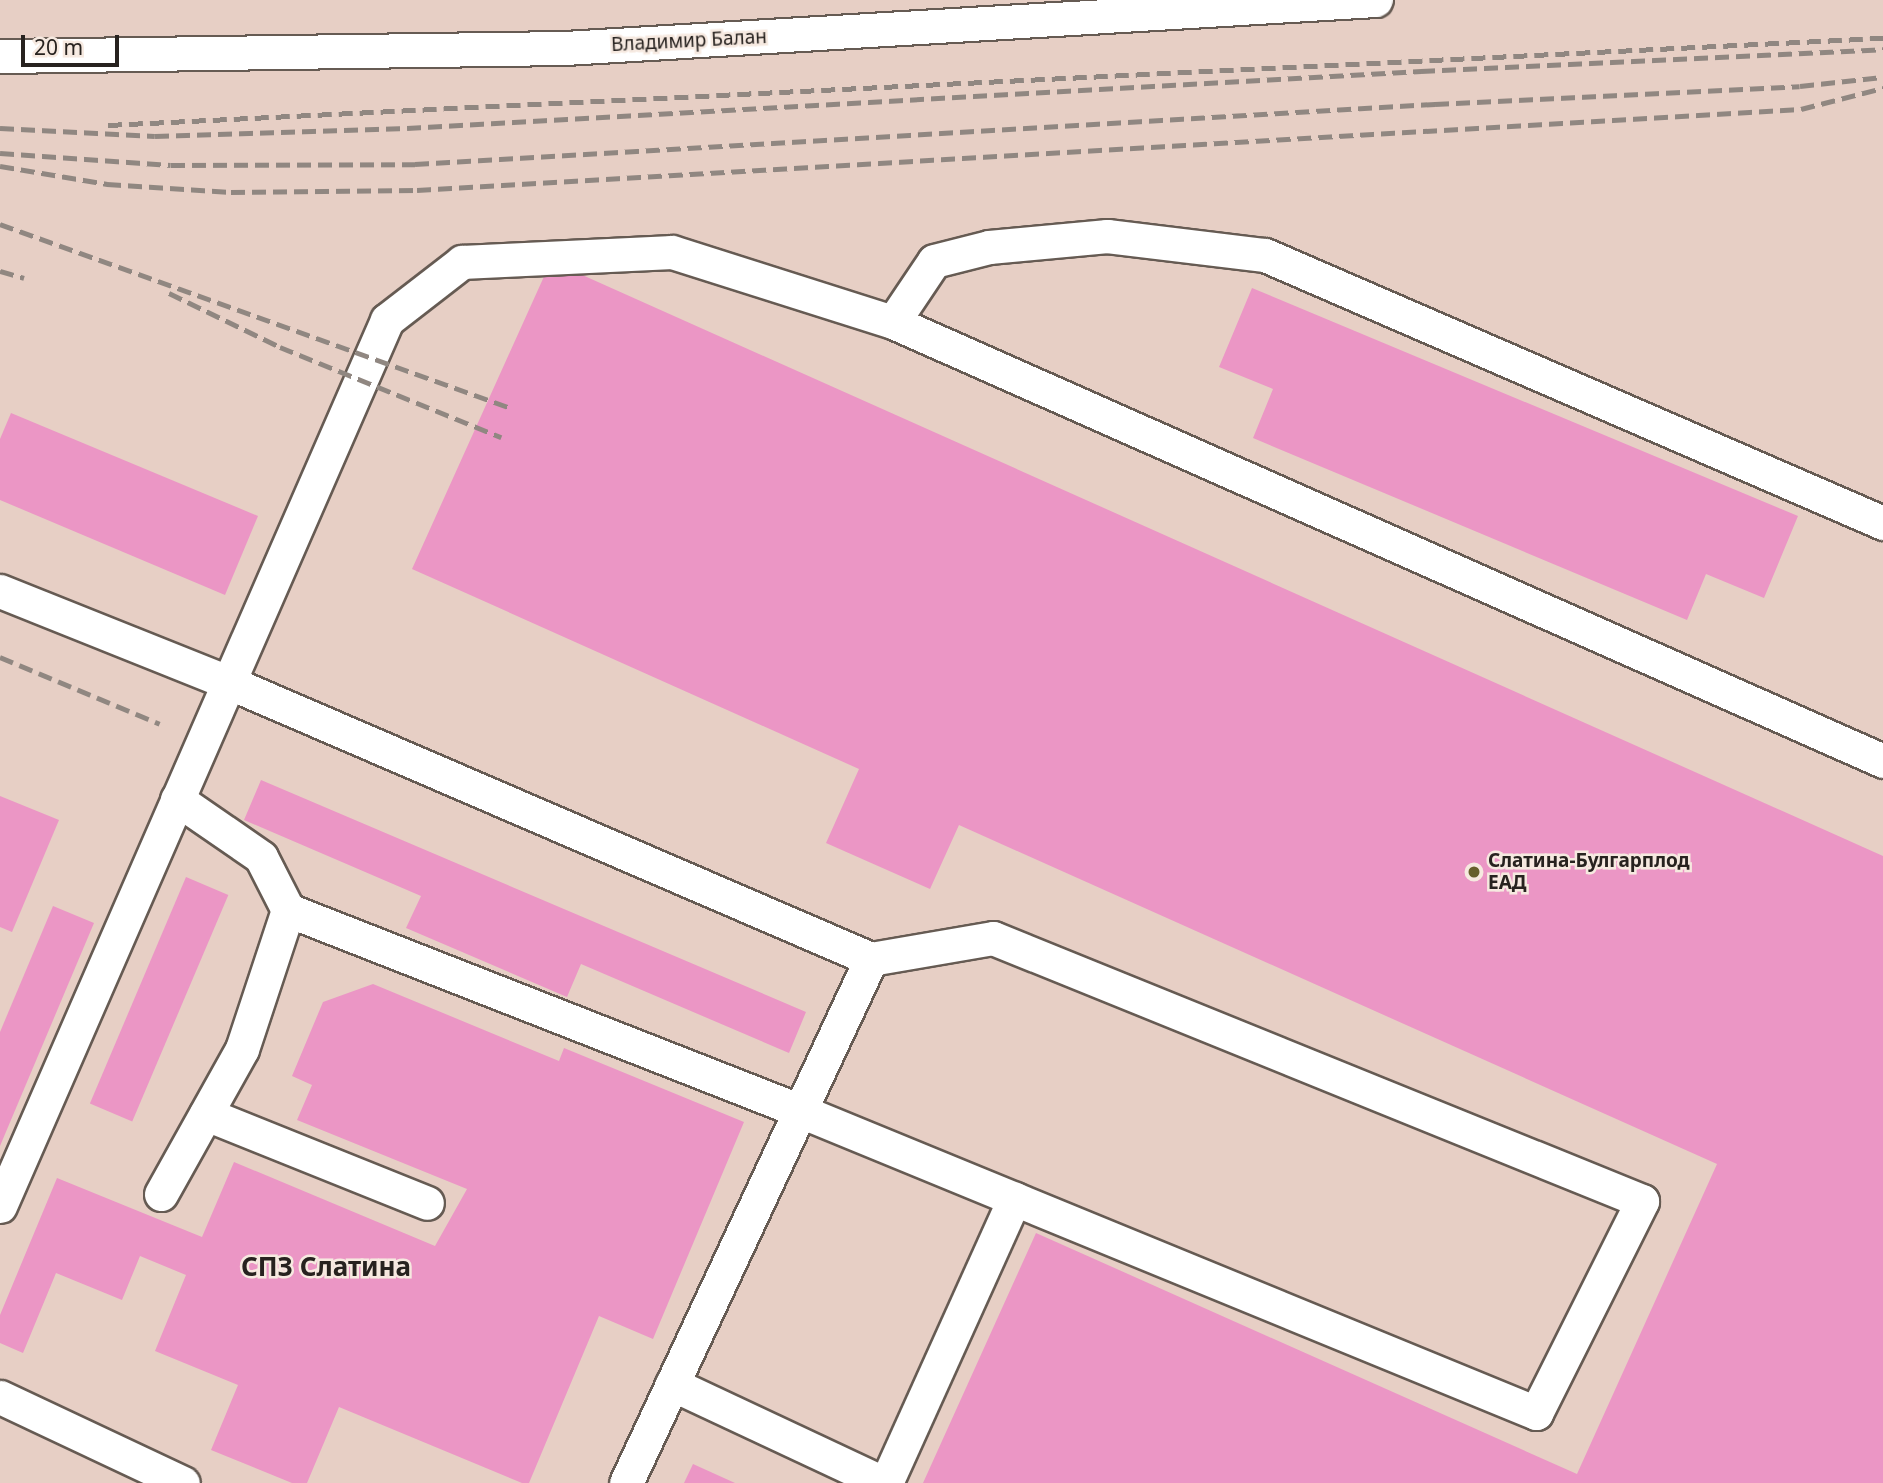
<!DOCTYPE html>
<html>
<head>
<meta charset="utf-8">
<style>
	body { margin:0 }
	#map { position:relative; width:1883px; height:1483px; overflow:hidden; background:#e8dcd3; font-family:"Noto Sans",sans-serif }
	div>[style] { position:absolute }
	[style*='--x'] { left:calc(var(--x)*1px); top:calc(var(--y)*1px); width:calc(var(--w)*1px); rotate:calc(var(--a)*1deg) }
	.industrial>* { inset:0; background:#e7cfc5; transform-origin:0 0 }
	.building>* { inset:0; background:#eb96c5; transform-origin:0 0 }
	.roads { filter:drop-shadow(2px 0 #665b53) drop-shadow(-2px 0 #665b53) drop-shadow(0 2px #665b53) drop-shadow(0 -2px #665b53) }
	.minor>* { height:33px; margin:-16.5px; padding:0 16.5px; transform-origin:16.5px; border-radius:16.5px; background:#fff }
	.rail>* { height:5px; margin-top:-2.5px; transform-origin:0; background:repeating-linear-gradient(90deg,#908781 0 14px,transparent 0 21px) }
	.dots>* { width:19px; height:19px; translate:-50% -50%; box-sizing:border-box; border:4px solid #f6e9e0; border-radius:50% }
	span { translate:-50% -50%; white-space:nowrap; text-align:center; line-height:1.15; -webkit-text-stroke:5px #f6e9e0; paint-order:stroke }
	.street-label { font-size:19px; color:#27221f }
	.poi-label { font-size:19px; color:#27221f; font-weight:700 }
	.left { translate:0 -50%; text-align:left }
	.district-label { font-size:26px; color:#27221f; font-weight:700 }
	.scale { position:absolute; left:21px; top:35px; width:98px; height:32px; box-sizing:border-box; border:4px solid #27221f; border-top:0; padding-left:9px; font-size:21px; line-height:24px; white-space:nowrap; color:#27221f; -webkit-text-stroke:5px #f6e9e0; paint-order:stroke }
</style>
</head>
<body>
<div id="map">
	<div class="industrial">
		<i style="left:0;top:0;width:1883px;height:1483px"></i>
	</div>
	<div class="building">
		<i style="clip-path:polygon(551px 261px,1883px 856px,1883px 1483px,923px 1483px,1036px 1233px,1577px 1474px,1717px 1164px,959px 825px,930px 889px,826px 843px,859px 769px,412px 569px)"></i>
		<i style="clip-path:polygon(1252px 288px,1798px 516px,1764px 598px,1706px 574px,1687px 620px,1253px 438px,1273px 389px,1219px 367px)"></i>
		<i style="clip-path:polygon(11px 413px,258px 516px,225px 595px,0 500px,0 439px)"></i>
		<i style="clip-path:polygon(261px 780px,806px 1012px,789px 1053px,581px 964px,567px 997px,406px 928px,421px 896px,244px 820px)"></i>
		<i style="clip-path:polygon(0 796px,59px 820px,12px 932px,0 927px)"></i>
		<i style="left:186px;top:877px;width:46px;height:246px;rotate:23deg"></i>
		<i style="clip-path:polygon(53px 906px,94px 923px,0 1146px,0 1032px)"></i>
		<i style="clip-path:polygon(373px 984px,559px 1061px,564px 1048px,744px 1122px,653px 1339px,599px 1316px,529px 1483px,522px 1483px,339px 1407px,307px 1483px,292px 1483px,211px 1450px,238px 1385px,155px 1351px,186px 1275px,140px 1256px,122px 1300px,56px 1273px,23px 1353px,0 1343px,0 1315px,57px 1178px,202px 1237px,234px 1162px,435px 1246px,467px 1189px,297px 1120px,312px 1085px,292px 1076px,323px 1002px)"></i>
		<i style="clip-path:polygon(693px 1464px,735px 1483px,684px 1483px)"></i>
	</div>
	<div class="roads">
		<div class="minor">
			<i style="--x:0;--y:56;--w:565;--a:-0.81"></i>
			<i style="--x:565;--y:48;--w:812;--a:-3.39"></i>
			<i style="--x:893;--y:322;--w:73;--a:-56.1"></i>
			<i style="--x:934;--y:261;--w:57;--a:-14.3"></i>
			<i style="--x:989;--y:247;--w:119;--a:-5.3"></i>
			<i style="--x:1107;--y:236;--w:159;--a:6.9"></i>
			<i style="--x:1265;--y:255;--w:674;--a:23.44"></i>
			<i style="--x:0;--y:591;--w:245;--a:21.8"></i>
			<i style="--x:228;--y:682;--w:700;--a:23.31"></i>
			<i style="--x:871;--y:959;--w:578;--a:115.06"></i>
			<i style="--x:288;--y:910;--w:548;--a:21.41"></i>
			<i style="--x:798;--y:1110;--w:798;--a:22.32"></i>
			<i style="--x:1536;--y:1413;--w:237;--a:-63.4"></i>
			<i style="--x:1642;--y:1201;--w:700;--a:-157.94"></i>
			<i style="--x:993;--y:938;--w:124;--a:170.2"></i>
			<i style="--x:206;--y:1114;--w:238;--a:21.9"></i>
			<i style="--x:161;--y:1194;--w:166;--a:-60.8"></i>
			<i style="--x:242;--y:1049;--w:146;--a:-71.7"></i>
			<i style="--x:288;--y:910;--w:59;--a:-117"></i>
			<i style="--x:261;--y:857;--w:102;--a:-145.4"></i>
			<i style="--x:0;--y:1206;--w:967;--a:-66.4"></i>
			<i style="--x:387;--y:320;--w:95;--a:-37.7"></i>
			<i style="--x:462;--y:262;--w:210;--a:-2.7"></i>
			<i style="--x:672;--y:252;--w:232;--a:17.6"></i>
			<i style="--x:893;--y:322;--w:1083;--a:23.91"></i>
			<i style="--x:672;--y:1384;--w:233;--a:25.1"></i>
			<i style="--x:0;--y:1397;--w:202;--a:25.2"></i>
			<i style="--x:886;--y:1483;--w:312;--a:-65.7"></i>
		</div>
	</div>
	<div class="rail">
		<i style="--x:108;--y:125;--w:1777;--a:-2.81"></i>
		<i style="--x:0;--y:128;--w:155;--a:3"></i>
		<i style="--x:155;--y:136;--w:252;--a:-1.8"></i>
		<i style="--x:407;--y:128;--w:1016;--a:-3.22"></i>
		<i style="--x:1421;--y:71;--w:463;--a:-2.7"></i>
		<i style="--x:0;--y:153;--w:171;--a:4"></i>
		<i style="--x:171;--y:165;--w:244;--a:-0.2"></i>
		<i style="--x:415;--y:164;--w:1022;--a:-3.37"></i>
		<i style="--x:1435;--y:104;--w:365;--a:-2.8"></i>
		<i style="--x:1800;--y:86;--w:83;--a:-6.2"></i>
		<i style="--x:0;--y:166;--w:109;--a:9.5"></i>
		<i style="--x:107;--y:184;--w:124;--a:3.7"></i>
		<i style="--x:231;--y:192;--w:186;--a:-0.6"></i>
		<i style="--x:417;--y:190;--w:1386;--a:-3.35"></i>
		<i style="--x:1801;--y:109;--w:85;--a:-14.4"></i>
		<i style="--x:0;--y:224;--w:540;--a:19.81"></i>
		<i style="--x:0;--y:271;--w:25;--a:16"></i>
		<i style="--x:169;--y:293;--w:123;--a:25.9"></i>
		<i style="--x:280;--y:347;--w:239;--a:22.2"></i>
		<i style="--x:0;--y:657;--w:173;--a:22.7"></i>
	</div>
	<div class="dots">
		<i style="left:1474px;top:872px;background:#665f2b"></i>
	</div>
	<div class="street-label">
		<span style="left:689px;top:41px;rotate:-3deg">Владимир Балан</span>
	</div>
	<div class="poi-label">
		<span class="left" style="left:1488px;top:872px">Слатина-Булгарплод<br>ЕАД</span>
	</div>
	<div class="district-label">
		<span style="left:326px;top:1267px">СПЗ Слатина</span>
	</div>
	<div class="scale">20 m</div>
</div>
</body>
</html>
